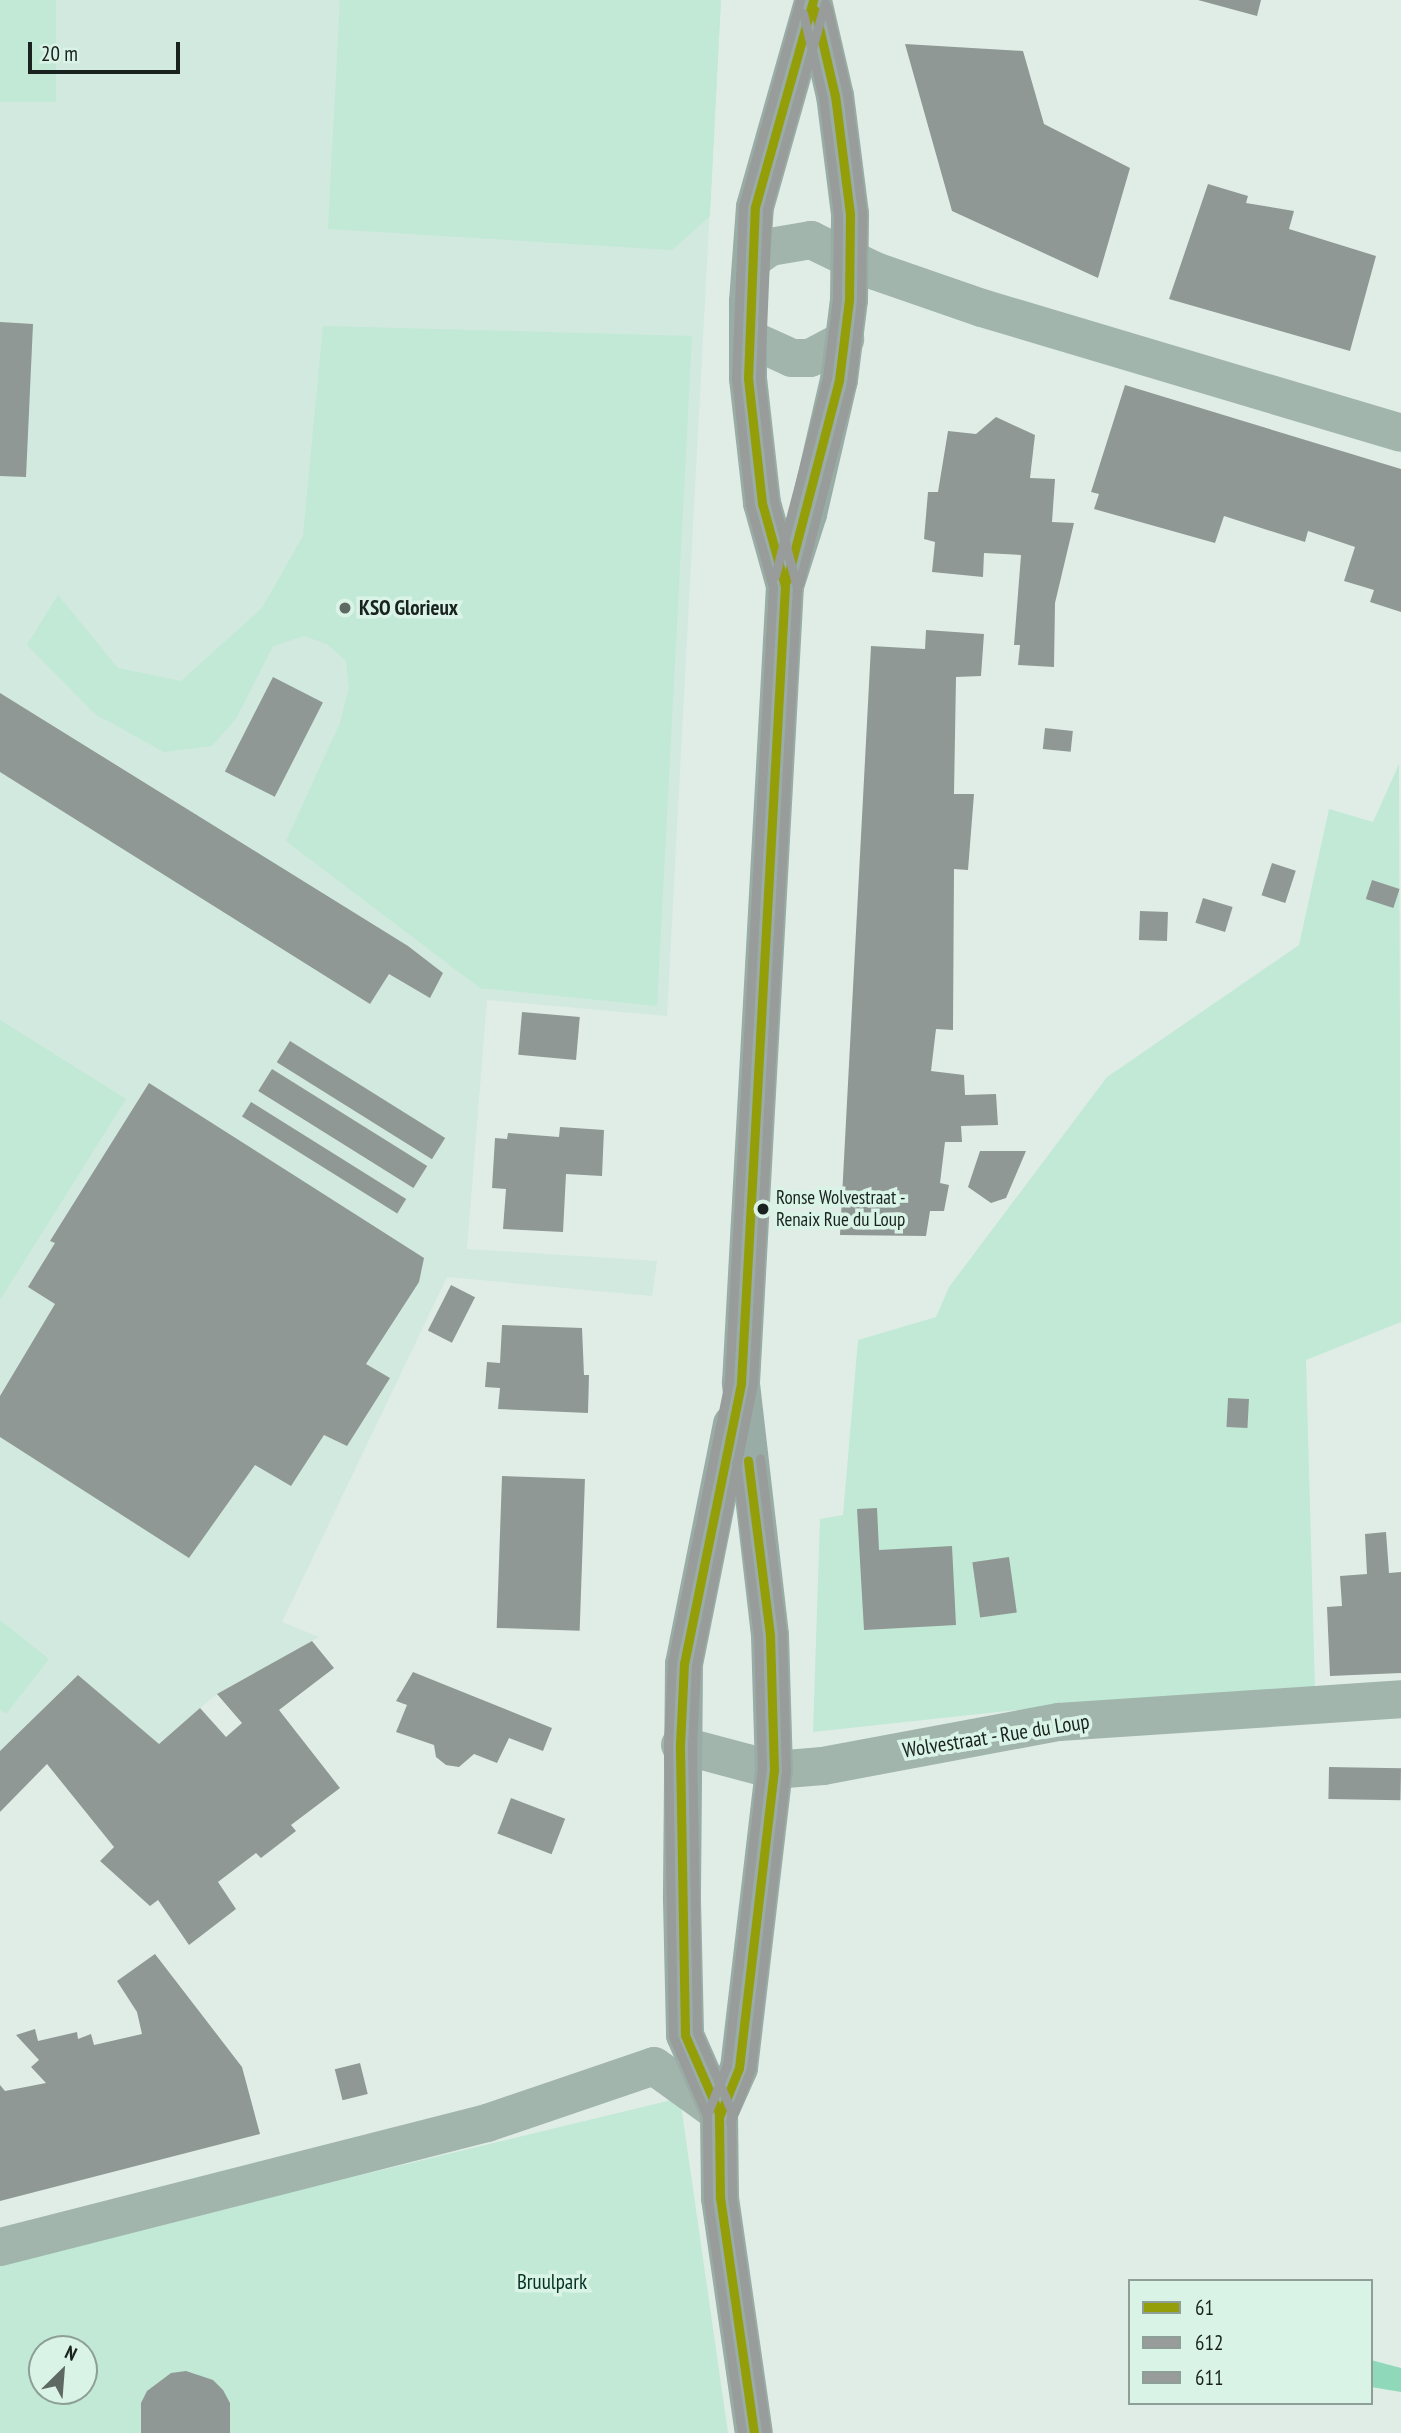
<!DOCTYPE html>
<html>
<head>
<meta charset="utf-8">
<style>
	body { margin:0 }
	#map { position:relative; width:1401px; height:2433px; overflow:hidden; background:#e0ede7; font-family:"PT Sans Narrow",sans-serif }
	div>[style] { position:absolute }
	[style*='--x'] { left:calc(var(--x)*1px); top:calc(var(--y)*1px); width:calc(var(--w)*1px); rotate:calc(var(--a)*1deg) }
	.built>* { inset:0; background:#d1e9de }
	.green>* { inset:0; background:#c1e9d6; transform-origin:0 0 }
	.water>* { inset:0; background:#8fd9ba }
	.building>* { inset:0; background:#8f9894; transform-origin:0 0 }
	.minor>* { height:38px; margin:-19px; padding:0 19px; transform-origin:19px; border-radius:19px; background:#a1b5ac }
	.tertiary>* { height:38px; margin:-19px; padding:0 19px; transform-origin:19px; border-radius:19px; background:#a1b5ac }
	.primary>* { height:38px; margin:-19px; padding:0 19px; transform-origin:19px; border-radius:19px; background:#99aca5 }
	.bus-1>* { height:9px; margin:-4.5px; padding:0 4.5px; transform-origin:4.5px; border-radius:4.5px; background:#949e09 }
	.bus-2>* { height:9px; margin:-4.5px; padding:0 4.5px; transform-origin:4.5px; border-radius:4.5px; background:#989c9a }
	.bus-3>* { height:9px; margin:-4.5px; padding:0 4.5px; transform-origin:4.5px; border-radius:4.5px; background:#989c9a }
	.dots>* { width:19px; height:19px; translate:-50% -50%; box-sizing:border-box; border:4px solid #daf3e7; border-radius:50% }
	span { translate:-50% -50%; white-space:nowrap; text-align:center; line-height:1.15; -webkit-text-stroke:7px #daf3e7; paint-order:stroke }
	.bus-label { font-size:19px; color:#19221e }
	.left { translate:0 -50%; text-align:left }
	.poi-label { font-size:21px; color:#19221e; font-weight:700 }
	.street-label { font-size:21px; color:#19221e }
	.park-label { font-size:21px; color:#043323 }
	.legend { position:absolute; left:1128px; top:2279px; width:245px; height:126px; box-sizing:border-box; background:#daf3e7; border:2px solid #8d9f97; margin:0; padding:9px 12px; list-style:none; font-size:21px; color:#19221e }
	.legend li { display:flex; align-items:center; gap:14px; height:35px }
	.legend b { width:35px; border:2px solid #8d9f97 }
	.north { position:absolute; left:28px; top:2335px; width:70px; height:70px; box-sizing:border-box; background:#daf3e7; border:2px solid #8d9f97; border-radius:50%; rotate:25deg; font-size:19px; font-weight:700; line-height:28px; text-align:center; color:#19221e }
	.north::after { content:''; display:block; margin:auto; width:24px; height:32px; background:#5f6964; clip-path:polygon(50% 0,100% 100%,50% 72%,0 100%) }
	.scale { position:absolute; left:28px; top:42px; width:152px; height:32px; box-sizing:border-box; border:4px solid #19221e; border-top:0; padding-left:9px; font-size:21px; line-height:24px; white-space:nowrap; color:#19221e; -webkit-text-stroke:5px #daf3e7; paint-order:stroke }
</style>
</head>
<body>
<div id="map">
	<div class="built">
		<i style="clip-path:polygon(0 0,721px 0,667px 1016px,487px 1000px,467px 1249px,657px 1261px,652px 1296px,447px 1277px,282px 1622px,319px 1637px,213px 1697px,159px 1744px,78px 1675px,0 1751px)"></i>
	</div>
	<div class="green">
		<i style="left:0;top:0;width:56px;height:102px"></i>
		<i style="clip-path:polygon(340px 0,721px 0,710px 216px,672px 250px,328px 229px)"></i>
		<i style="clip-path:polygon(323px 326px,692px 336px,657px 1006px,480px 988px,286px 841px,340px 723px,349px 688px,346px 661px,327px 644px,304px 636px,273px 646px,237px 717px,212px 746px,164px 752px,95px 714px,27px 645px,58px 595px,118px 668px,181px 681px,262px 608px,303px 536px)"></i>
		<i style="clip-path:polygon(1399px 764px,1401px 1322px,1306px 1360px,1315px 1688px,1016px 1710px,813px 1732px,820px 1519px,843px 1515px,858px 1340px,936px 1317px,949px 1287px,1107px 1077px,1299px 945px,1329px 809px,1373px 822px)"></i>
		<i style="clip-path:polygon(0 1020px,126px 1099px,0 1300px)"></i>
		<i style="clip-path:polygon(0 1620px,49px 1659px,6px 1714px,0 1709px)"></i>
		<i style="clip-path:polygon(evenodd,680px 2098px,728px 2433px,0 2433px,0 2262px,680px 2098px,42px 2349px,84px 2349px,84px 2391px,42px 2391px,42px 2349px)"></i>
	</div>
	<div class="water">
		<i style="clip-path:polygon(1371px 2360px,1401px 2368px,1401px 2392px,1371px 2387px)"></i>
	</div>
	<div class="building">
		<i style="clip-path:polygon(1198px 0,1261px 0,1257px 16px)"></i>
		<i style="clip-path:polygon(905px 44px,1023px 51px,1044px 124px,1130px 168px,1098px 278px,952px 211px)"></i>
		<i style="clip-path:polygon(1208px 184px,1248px 196px,1246px 203px,1294px 211px,1289px 229px,1376px 256px,1350px 351px,1169px 299px)"></i>
		<i style="clip-path:polygon(0 322px,33px 324px,26px 477px,0 476px)"></i>
		<i style="clip-path:polygon(1125px 385px,1401px 469px,1401px 612px,1370px 602px,1374px 590px,1344px 581px,1355px 547px,1308px 531px,1305px 542px,1224px 516px,1215px 543px,1094px 509px,1099px 494px,1091px 492px)"></i>
		<i style="clip-path:polygon(996px 417px,1035px 435px,1030px 478px,1055px 479px,1052px 522px,1074px 523px,1055px 603px,1054px 667px,1018px 665px,1020px 645px,1014px 645px,1021px 555px,984px 553px,983px 577px,932px 572px,935px 542px,924px 539px,928px 492px,938px 492px,948px 431px,976px 434px)"></i>
		<i style="clip-path:polygon(926px 630px,984px 634px,981px 676px,956px 677px,954px 794px,974px 794px,968px 870px,954px 869px,953px 1030px,936px 1029px,931px 1071px,964px 1075px,965px 1095px,996px 1094px,998px 1125px,961px 1126px,962px 1142px,945px 1142px,940px 1183px,949px 1185px,944px 1211px,930px 1211px,926px 1236px,840px 1235px,871px 646px,925px 649px)"></i>
		<i style="left:273px;top:677px;width:56px;height:106px;rotate:27deg"></i>
		<i style="clip-path:polygon(0 693px,408px 946px,443px 973px,430px 998px,389px 974px,370px 1004px,0 772px)"></i>
		<i style="left:1045px;top:728px;width:28px;height:21px;rotate:6deg"></i>
		<i style="left:1272px;top:863px;width:25px;height:34px;rotate:18deg"></i>
		<i style="left:1372px;top:880px;width:29px;height:20px;rotate:18deg"></i>
		<i style="left:1203px;top:898px;width:31px;height:26px;rotate:17deg"></i>
		<i style="left:1140px;top:911px;width:28px;height:29px;rotate:2deg"></i>
		<i style="left:522px;top:1012px;width:58px;height:43px;rotate:5deg"></i>
		<i style="left:290px;top:1041px;width:183px;height:25px;rotate:32deg"></i>
		<i style="left:272px;top:1069px;width:183px;height:26px;rotate:32deg"></i>
		<i style="clip-path:polygon(149px 1083px,424px 1258px,419px 1282px,366px 1364px,390px 1378px,347px 1446px,324px 1435px,291px 1486px,255px 1465px,189px 1558px,0 1437px,0 1396px,55px 1304px,28px 1287px,55px 1243px,50px 1241px)"></i>
		<i style="left:251px;top:1102px;width:183px;height:17px;rotate:32deg"></i>
		<i style="clip-path:polygon(560px 1127px,604px 1130px,602px 1176px,566px 1174px,563px 1232px,503px 1229px,506px 1189px,492px 1188px,495px 1138px,507px 1139px,508px 1133px,559px 1137px)"></i>
		<i style="clip-path:polygon(980px 1151px,1026px 1151px,1006px 1198px,991px 1203px,968px 1187px)"></i>
		<i style="left:451px;top:1285px;width:27px;height:51px;rotate:27deg"></i>
		<i style="clip-path:polygon(502px 1325px,582px 1328px,584px 1375px,589px 1375px,588px 1413px,498px 1409px,500px 1388px,485px 1387px,487px 1362px,500px 1363px)"></i>
		<i style="left:1228px;top:1398px;width:21px;height:29px;rotate:3deg"></i>
		<i style="left:502px;top:1476px;width:83px;height:152px;rotate:2deg"></i>
		<i style="clip-path:polygon(877px 1508px,879px 1550px,952px 1546px,956px 1625px,864px 1630px,857px 1509px)"></i>
		<i style="clip-path:polygon(1386px 1532px,1389px 1573px,1401px 1572px,1401px 1673px,1330px 1676px,1327px 1607px,1342px 1606px,1340px 1576px,1367px 1574px,1365px 1534px)"></i>
		<i style="left:1009px;top:1557px;width:56px;height:37px;rotate:82deg"></i>
		<i style="clip-path:polygon(312px 1641px,334px 1668px,279px 1710px,340px 1788px,291px 1825px,296px 1831px,261px 1858px,256px 1853px,218px 1882px,236px 1909px,189px 1945px,158px 1900px,150px 1906px,100px 1861px,114px 1847px,47px 1764px,0 1812px,0 1751px,78px 1675px,159px 1744px,200px 1708px,226px 1737px,242px 1723px,217px 1694px)"></i>
		<i style="clip-path:polygon(413px 1672px,552px 1728px,543px 1751px,509px 1738px,497px 1763px,474px 1754px,459px 1767px,446px 1765px,436px 1757px,434px 1745px,396px 1732px,407px 1705px,396px 1701px)"></i>
		<i style="left:1329px;top:1767px;width:72px;height:32px;rotate:1deg"></i>
		<i style="left:511px;top:1798px;width:58px;height:38px;rotate:21deg"></i>
		<i style="clip-path:polygon(155px 1954px,242px 2067px,260px 2134px,0 2201px,0 2085px,5px 2091px,46px 2083px,31px 2067px,39px 2060px,16px 2035px,35px 2029px,38px 2041px,77px 2032px,78px 2039px,91px 2034px,94px 2045px,142px 2034px,137px 2012px,117px 1981px)"></i>
		<i style="left:360px;top:2063px;width:32px;height:26px;rotate:76deg"></i>
		<i style="clip-path:polygon(186px 2371px,213px 2380px,223px 2390px,230px 2403px,230px 2433px,141px 2433px,141px 2403px,147px 2391px,171px 2373px)"></i>
	</div>
	<div class="minor">
		<i style="--x:0;--y:2247;--w:503;--a:-14.29"></i>
		<i style="--x:487;--y:2123;--w:176;--a:-18.8"></i>
		<i style="--x:654;--y:2066;--w:80;--a:35.9"></i>
	</div>
	<div class="tertiary">
		<i style="--x:752;--y:260;--w:22;--a:-36"></i>
		<i style="--x:770;--y:247;--w:42;--a:-9.7"></i>
		<i style="--x:811;--y:240;--w:71;--a:25.8"></i>
		<i style="--x:875;--y:271;--w:113;--a:19.1"></i>
		<i style="--x:982;--y:308;--w:437;--a:16.6"></i>
		<i style="--x:748;--y:338;--w:48;--a:24.4"></i>
		<i style="--x:792;--y:358;--w:18;--a:0"></i>
		<i style="--x:810;--y:358;--w:40;--a:-28"></i>
		<i style="--x:680;--y:1745;--w:97;--a:14.9"></i>
		<i style="--x:774;--y:1770;--w:49;--a:-4.7"></i>
		<i style="--x:823;--y:1766;--w:240;--a:-10.6"></i>
		<i style="--x:1059;--y:1722;--w:343;--a:-3.8"></i>
	</div>
	<div class="primary">
		<i style="--x:785;--y:586;--w:86;--a:-105.5"></i>
		<i style="--x:762;--y:503;--w:126;--a:-96.4"></i>
		<i style="--x:748;--y:378;--w:76;--a:-90"></i>
		<i style="--x:748;--y:302;--w:95;--a:-85.8"></i>
		<i style="--x:755;--y:207;--w:213;--a:-74.2"></i>
		<i style="--x:732;--y:1424;--w:245;--a:101.3"></i>
		<i style="--x:684;--y:1664;--w:236;--a:90.5"></i>
		<i style="--x:682;--y:1900;--w:135;--a:88.7"></i>
		<i style="--x:685;--y:2035;--w:85;--a:66.4"></i>
		<i style="--x:719;--y:2113;--w:85;--a:89.3"></i>
		<i style="--x:720;--y:2198;--w:237;--a:81.8"></i>
		<i style="--x:719;--y:2113;--w:49;--a:-66"></i>
		<i style="--x:739;--y:2068;--w:300;--a:-83.3"></i>
		<i style="--x:774;--y:1770;--w:135;--a:-91.7"></i>
		<i style="--x:770;--y:1635;--w:254;--a:-96.6"></i>
		<i style="--x:741;--y:1383;--w:798;--a:-86.84"></i>
		<i style="--x:785;--y:586;--w:76;--a:-72.3"></i>
		<i style="--x:808;--y:514;--w:138;--a:-77"></i>
		<i style="--x:839;--y:380;--w:81;--a:-82.9"></i>
		<i style="--x:849;--y:300;--w:86;--a:-89.3"></i>
		<i style="--x:850;--y:214;--w:119;--a:-97.2"></i>
		<i style="--x:835;--y:96;--w:98;--a:-103"></i>
	</div>
	<div class="bus-1">
		<i style="--x:787;--y:580;--w:207;--a:-75.4"></i>
		<i style="--x:839;--y:380;--w:81;--a:-82.9"></i>
		<i style="--x:849;--y:300;--w:86;--a:-89.3"></i>
		<i style="--x:850;--y:214;--w:119;--a:-97.2"></i>
		<i style="--x:835;--y:96;--w:88;--a:-103.1"></i>
		<i style="--x:719;--y:2117;--w:53;--a:-67.8"></i>
		<i style="--x:739;--y:2068;--w:300;--a:-83.3"></i>
		<i style="--x:774;--y:1770;--w:135;--a:-91.7"></i>
		<i style="--x:770;--y:1635;--w:176;--a:-97.2"></i>
		<i style="--x:754;--y:2433;--w:237;--a:-98.2"></i>
		<i style="--x:720;--y:2198;--w:85;--a:-90.7"></i>
		<i style="--x:719;--y:2113;--w:85;--a:-113.6"></i>
		<i style="--x:685;--y:2035;--w:290;--a:-91"></i>
		<i style="--x:680;--y:1745;--w:81;--a:-87.2"></i>
		<i style="--x:684;--y:1664;--w:287;--a:-78.5"></i>
		<i style="--x:741;--y:1383;--w:798;--a:-86.84"></i>
		<i style="--x:785;--y:586;--w:86;--a:-105.5"></i>
		<i style="--x:762;--y:503;--w:126;--a:-96.4"></i>
		<i style="--x:748;--y:378;--w:171;--a:-87.7"></i>
		<i style="--x:755;--y:207;--w:215;--a:-74.3"></i>
	</div>
	<div class="bus-2">
		<i style="--x:799;--y:584;--w:208;--a:-75.5"></i>
		<i style="--x:851;--y:383;--w:84;--a:-83.1"></i>
		<i style="--x:861;--y:300;--w:88;--a:-89.3"></i>
		<i style="--x:862;--y:212;--w:119;--a:-97.2"></i>
		<i style="--x:847;--y:94;--w:89;--a:-102.9"></i>
		<i style="--x:730;--y:2122;--w:57;--a:-68.4"></i>
		<i style="--x:751;--y:2069;--w:300;--a:-83.3"></i>
		<i style="--x:786;--y:1771;--w:138;--a:-91.7"></i>
		<i style="--x:782;--y:1633;--w:176;--a:-97.2"></i>
		<i style="--x:766;--y:2431;--w:236;--a:-98.3"></i>
		<i style="--x:732;--y:2197;--w:87;--a:-90.7"></i>
		<i style="--x:731;--y:2110;--w:85;--a:-113.6"></i>
		<i style="--x:697;--y:2032;--w:287;--a:-91"></i>
		<i style="--x:692;--y:1745;--w:79;--a:-87.1"></i>
		<i style="--x:696;--y:1666;--w:288;--a:-78.6"></i>
		<i style="--x:753;--y:1384;--w:798;--a:-86.84"></i>
		<i style="--x:797;--y:587;--w:89;--a:-105"></i>
		<i style="--x:774;--y:501;--w:124;--a:-96.5"></i>
		<i style="--x:760;--y:378;--w:169;--a:-87.6"></i>
		<i style="--x:767;--y:209;--w:214;--a:-74.3"></i>
	</div>
	<div class="bus-3">
		<i style="--x:775;--y:576;--w:205;--a:-75.3"></i>
		<i style="--x:827;--y:378;--w:80;--a:-82.8"></i>
		<i style="--x:837;--y:299;--w:84;--a:-89.3"></i>
		<i style="--x:838;--y:215;--w:118;--a:-97.3"></i>
		<i style="--x:823;--y:98;--w:87;--a:-103.2"></i>
		<i style="--x:708;--y:2112;--w:51;--a:-68"></i>
		<i style="--x:727;--y:2065;--w:298;--a:-83.3"></i>
		<i style="--x:762;--y:1769;--w:133;--a:-91.7"></i>
		<i style="--x:758;--y:1636;--w:175;--a:-97.2"></i>
		<i style="--x:742;--y:2433;--w:235;--a:-98.3"></i>
		<i style="--x:708;--y:2200;--w:84;--a:-90.7"></i>
		<i style="--x:707;--y:2116;--w:87;--a:-113"></i>
		<i style="--x:673;--y:2036;--w:292;--a:-91"></i>
		<i style="--x:668;--y:1744;--w:82;--a:-87.2"></i>
		<i style="--x:672;--y:1662;--w:287;--a:-78.5"></i>
		<i style="--x:729;--y:1381;--w:795;--a:-86.83"></i>
		<i style="--x:773;--y:587;--w:85;--a:-105.7"></i>
		<i style="--x:750;--y:505;--w:127;--a:-96.3"></i>
		<i style="--x:736;--y:379;--w:173;--a:-87.7"></i>
		<i style="--x:743;--y:206;--w:214;--a:-74.5"></i>
	</div>
	<div class="dots">
		<i style="left:345px;top:608px;background:#5f6964"></i>
		<i style="left:763px;top:1209px;background:#19221e"></i>
	</div>
	<div class="bus-label">
		<span class="left" style="left:776px;top:1209px">Ronse Wolvestraat -<br>Renaix Rue du Loup</span>
	</div>
	<div class="poi-label">
		<span class="left" style="left:359px;top:608px">KSO Glorieux</span>
	</div>
	<div class="street-label">
		<span style="left:996px;top:1736px;rotate:-9deg">Wolvestraat - Rue du Loup</span>
	</div>
	<div class="park-label">
		<span style="left:552px;top:2282px">Bruulpark</span>
	</div>
	<ul class="legend">
	<li><b style="height:9px;background:#949e09"></b>61</li>
	<li><b style="height:9px;background:#989c9a"></b>612</li>
	<li><b style="height:9px;background:#989c9a"></b>611</li>
	</ul>
	<div class="north">N</div>
	<div class="scale">20 m</div>
</div>
</body>
</html>
